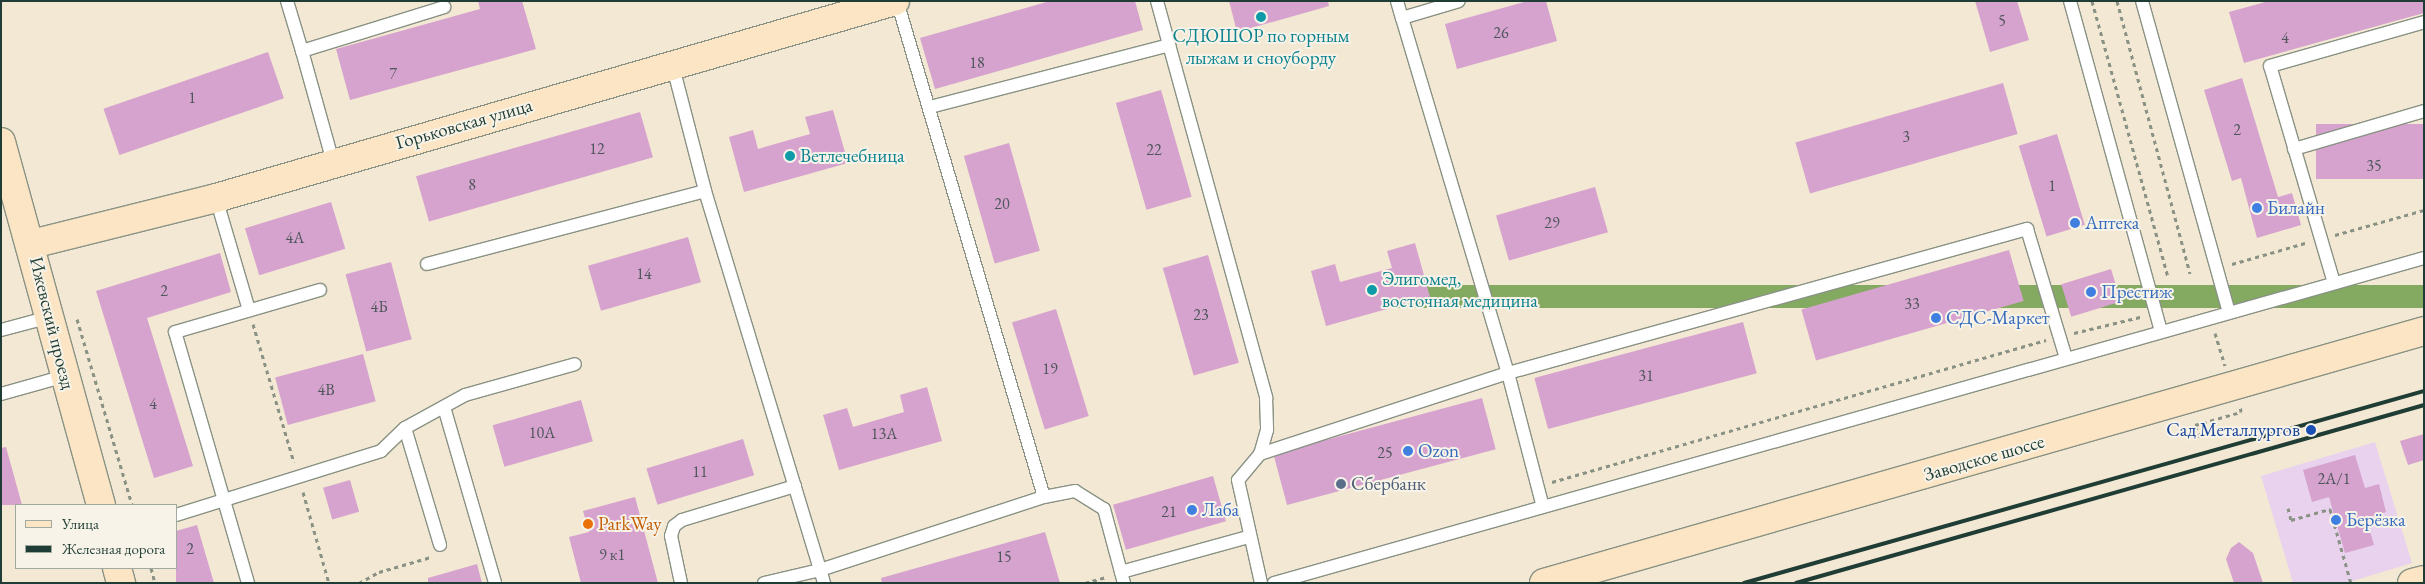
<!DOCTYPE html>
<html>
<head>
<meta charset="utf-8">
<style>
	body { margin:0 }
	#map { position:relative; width:2425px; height:584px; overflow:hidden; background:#f3e8d3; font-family:"EB Garamond",serif }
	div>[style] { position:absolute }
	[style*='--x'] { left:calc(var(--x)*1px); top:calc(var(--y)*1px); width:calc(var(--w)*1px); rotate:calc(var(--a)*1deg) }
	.built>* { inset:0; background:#e9d2ed }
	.forest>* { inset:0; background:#83aa60; transform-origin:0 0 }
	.building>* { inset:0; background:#d6a2ce; transform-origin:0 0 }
	.path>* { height:3px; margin-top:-1.5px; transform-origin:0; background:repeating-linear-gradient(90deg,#899284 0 4px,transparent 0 8px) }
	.roads { filter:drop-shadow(1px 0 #899284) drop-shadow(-1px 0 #899284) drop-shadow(0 1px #899284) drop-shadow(0 -1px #899284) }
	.lane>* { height:12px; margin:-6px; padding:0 6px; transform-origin:6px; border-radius:6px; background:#fff }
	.secondary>* { height:28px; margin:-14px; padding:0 14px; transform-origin:14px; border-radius:14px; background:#fce5c4 }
	.rail>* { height:4px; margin:-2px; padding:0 2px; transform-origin:2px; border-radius:2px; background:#1f3d34 }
	.dots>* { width:14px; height:14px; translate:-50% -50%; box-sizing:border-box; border:2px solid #f7f3e8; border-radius:50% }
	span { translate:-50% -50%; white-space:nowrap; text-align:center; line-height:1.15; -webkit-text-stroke:4px #f7f3e8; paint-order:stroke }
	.number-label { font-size:16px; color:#4d565a }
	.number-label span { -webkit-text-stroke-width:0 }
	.culture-label { font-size:19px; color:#0d838f }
	.left { translate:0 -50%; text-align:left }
	.street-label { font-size:19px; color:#1f3d34 }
	.shop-label { font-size:19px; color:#366cbe }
	.transit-label { font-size:19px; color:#164399 }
	.right { translate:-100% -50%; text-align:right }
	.service-label { font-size:19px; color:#4e5e75 }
	.food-label { font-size:19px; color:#c56008 }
	.frame { position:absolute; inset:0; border:2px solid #1f3d34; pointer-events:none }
	.legend { position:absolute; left:15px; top:504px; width:162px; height:65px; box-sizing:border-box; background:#f7f3e8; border:1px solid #a1aaa0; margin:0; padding:6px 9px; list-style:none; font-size:15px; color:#1f3d34 }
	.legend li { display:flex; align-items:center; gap:10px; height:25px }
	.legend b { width:25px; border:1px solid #a1aaa0 }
</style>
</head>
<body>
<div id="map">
	<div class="built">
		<i style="clip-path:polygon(2375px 442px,2412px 563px,2346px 583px,2293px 583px,2261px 476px)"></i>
	</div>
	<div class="forest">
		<i style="left:2424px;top:285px;width:23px;height:1091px;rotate:90deg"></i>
	</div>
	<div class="building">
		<i style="clip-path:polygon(478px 1px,522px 1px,536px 49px,350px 100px,336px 49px,480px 9px)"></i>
		<i style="clip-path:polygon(1050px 1px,1135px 1px,1143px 30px,935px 89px,920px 38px)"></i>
		<i style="clip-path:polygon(1229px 1px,1328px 1px,1329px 6px,1237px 32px)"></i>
		<i style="clip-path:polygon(1528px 1px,1546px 1px,1557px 41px,1457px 69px,1445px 24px)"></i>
		<i style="clip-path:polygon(1975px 1px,2017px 1px,2029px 40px,1990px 52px)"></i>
		<i style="clip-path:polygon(2269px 1px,2424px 1px,2424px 13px,2244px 63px,2229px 12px)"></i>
		<i style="left:268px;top:52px;width:49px;height:174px;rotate:71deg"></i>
		<i style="clip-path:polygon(2242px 78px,2278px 197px,2292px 193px,2301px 225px,2257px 238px,2241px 178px,2232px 181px,2204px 90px)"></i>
		<i style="left:2003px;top:83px;width:53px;height:216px;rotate:74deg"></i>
		<i style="left:1161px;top:90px;width:111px;height:47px;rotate:74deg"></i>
		<i style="clip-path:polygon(833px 110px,848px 163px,744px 192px,729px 137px,753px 130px,758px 149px,810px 134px,805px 117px)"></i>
		<i style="left:640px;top:112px;width:47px;height:233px;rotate:74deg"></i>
		<i style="left:2424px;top:124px;width:55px;height:108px;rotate:90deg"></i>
		<i style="left:2057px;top:134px;width:95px;height:40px;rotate:73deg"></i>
		<i style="left:1009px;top:143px;width:112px;height:47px;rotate:74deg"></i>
		<i style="left:1595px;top:187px;width:47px;height:103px;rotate:74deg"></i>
		<i style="left:331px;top:202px;width:49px;height:90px;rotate:73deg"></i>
		<i style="left:688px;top:237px;width:47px;height:104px;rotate:74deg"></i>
		<i style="clip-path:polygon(1415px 243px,1430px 297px,1326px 326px,1311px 271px,1335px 264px,1340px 282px,1392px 268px,1387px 251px)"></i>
		<i style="left:2009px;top:250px;width:53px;height:216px;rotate:74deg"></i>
		<i style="clip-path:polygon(220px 253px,231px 292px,147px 318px,193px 466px,154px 478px,96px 291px)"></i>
		<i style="left:1208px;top:255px;width:112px;height:47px;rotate:74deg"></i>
		<i style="left:391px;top:262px;width:80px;height:47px;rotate:75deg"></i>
		<i style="left:2111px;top:269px;width:34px;height:52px;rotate:73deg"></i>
		<i style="left:1056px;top:309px;width:112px;height:46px;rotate:73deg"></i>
		<i style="left:1743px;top:322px;width:53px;height:216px;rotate:75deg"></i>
		<i style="left:363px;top:354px;width:49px;height:91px;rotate:75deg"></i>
		<i style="clip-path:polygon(927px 387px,942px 441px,839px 470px,823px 415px,847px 408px,853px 427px,904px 412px,900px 395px)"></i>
		<i style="left:1482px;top:398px;width:53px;height:216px;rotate:75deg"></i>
		<i style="left:581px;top:400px;width:43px;height:92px;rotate:74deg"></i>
		<i style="clip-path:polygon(2424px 434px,2424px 460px,2408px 465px,2400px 441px)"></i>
		<i style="left:743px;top:439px;width:38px;height:101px;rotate:73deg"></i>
		<i style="clip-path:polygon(6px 447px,22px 505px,1px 505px,1px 448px)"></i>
		<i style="clip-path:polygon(2355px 455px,2365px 488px,2379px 484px,2386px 512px,2366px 518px,2374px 545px,2345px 553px,2329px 497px,2312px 502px,2303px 470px)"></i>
		<i style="left:1213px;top:476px;width:47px;height:104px;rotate:74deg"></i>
		<i style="left:350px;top:480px;width:33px;height:28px;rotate:74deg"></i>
		<i style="clip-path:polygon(635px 497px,658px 583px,581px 583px,569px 537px,589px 532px,583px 511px)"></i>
		<i style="clip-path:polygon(197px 525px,214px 583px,176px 583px,176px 531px)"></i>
		<i style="clip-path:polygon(1045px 532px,1060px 583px,882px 583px,881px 578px)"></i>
		<i style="clip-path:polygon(2239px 542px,2253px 553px,2263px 583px,2234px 583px,2226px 559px,2231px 548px)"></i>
		<i style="clip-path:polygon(477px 564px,482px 583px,428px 583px,428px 578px)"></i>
	</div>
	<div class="path">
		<i style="--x:2092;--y:1;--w:286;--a:74.6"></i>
		<i style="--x:2117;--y:1;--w:282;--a:75"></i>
		<i style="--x:2335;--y:235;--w:92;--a:-15.7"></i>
		<i style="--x:2232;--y:264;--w:76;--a:-16"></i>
		<i style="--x:77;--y:319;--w:194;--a:73.5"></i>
		<i style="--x:253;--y:324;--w:144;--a:73.5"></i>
		<i style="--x:2074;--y:333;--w:68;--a:-13.6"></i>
		<i style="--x:2215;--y:333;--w:34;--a:73"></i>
		<i style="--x:2200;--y:437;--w:13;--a:-113"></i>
		<i style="--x:2195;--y:425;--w:48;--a:-15.8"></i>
		<i style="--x:2241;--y:412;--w:6;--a:-99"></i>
		<i style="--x:1552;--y:482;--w:514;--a:-16.04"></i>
		<i style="--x:303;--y:492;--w:95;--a:74.1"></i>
		<i style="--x:2288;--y:508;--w:12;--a:76"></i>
		<i style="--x:2291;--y:520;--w:41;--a:-15.8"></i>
		<i style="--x:2330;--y:509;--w:77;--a:74.2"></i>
		<i style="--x:151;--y:568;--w:16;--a:75"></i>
		<i style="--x:359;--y:583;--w:23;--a:-29"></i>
		<i style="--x:379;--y:572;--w:54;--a:-16.1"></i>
		<i style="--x:1085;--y:583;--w:22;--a:-16"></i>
	</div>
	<div class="roads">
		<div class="lane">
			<i style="--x:287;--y:1;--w:52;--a:73.3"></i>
			<i style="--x:897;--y:1;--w:517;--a:73.49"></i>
			<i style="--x:1044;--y:497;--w:32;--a:-11"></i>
			<i style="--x:1075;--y:491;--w:34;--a:32"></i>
			<i style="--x:1104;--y:509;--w:77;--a:74.9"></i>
			<i style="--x:1157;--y:1;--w:412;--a:74.6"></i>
			<i style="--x:1266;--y:398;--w:32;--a:88"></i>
			<i style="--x:1267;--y:430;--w:25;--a:106"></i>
			<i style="--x:1260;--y:454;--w:34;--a:130"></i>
			<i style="--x:1238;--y:480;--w:106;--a:77.4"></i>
			<i style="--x:1397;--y:1;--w:18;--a:74"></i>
			<i style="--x:1402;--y:18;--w:59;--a:-16.6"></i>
			<i style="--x:2070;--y:1;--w:343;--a:74.6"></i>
			<i style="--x:2142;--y:1;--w:323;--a:74.4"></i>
			<i style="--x:1402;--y:18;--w:370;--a:73.4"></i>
			<i style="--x:1508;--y:373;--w:138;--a:75.4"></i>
			<i style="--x:672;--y:63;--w:132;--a:75.5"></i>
			<i style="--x:705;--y:191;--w:410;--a:73.1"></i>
			<i style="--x:930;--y:107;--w:247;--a:-14.5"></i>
			<i style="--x:2294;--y:149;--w:135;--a:-16.3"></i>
			<i style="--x:333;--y:162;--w:115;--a:-105.6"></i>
			<i style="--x:302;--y:51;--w:149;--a:-17.2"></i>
			<i style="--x:216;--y:198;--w:117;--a:73.6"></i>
			<i style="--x:427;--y:264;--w:287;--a:-14.7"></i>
			<i style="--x:2334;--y:283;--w:226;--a:-106.4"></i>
			<i style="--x:2270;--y:66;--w:160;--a:-15.9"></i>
			<i style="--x:1;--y:330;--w:51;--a:-14.9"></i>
			<i style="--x:1;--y:394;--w:66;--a:-15.7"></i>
			<i style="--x:444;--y:407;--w:183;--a:73.8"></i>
			<i style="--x:405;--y:428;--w:122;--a:73.3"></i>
			<i style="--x:1260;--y:454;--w:261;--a:-18.1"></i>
			<i style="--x:1508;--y:373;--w:539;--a:-15.51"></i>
			<i style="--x:2027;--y:229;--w:135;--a:73.2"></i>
			<i style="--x:176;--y:515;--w:215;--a:-17.3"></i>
			<i style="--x:381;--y:451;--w:33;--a:-44"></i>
			<i style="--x:405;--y:428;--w:68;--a:-28.8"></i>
			<i style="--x:465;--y:395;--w:114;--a:-15.7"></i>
			<i style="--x:1121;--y:572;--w:132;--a:-15.4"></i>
			<i style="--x:248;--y:583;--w:261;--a:-106.2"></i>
			<i style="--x:175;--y:332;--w:151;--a:-16.2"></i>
			<i style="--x:681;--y:583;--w:48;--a:-102"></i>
			<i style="--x:671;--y:536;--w:10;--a:-73"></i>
			<i style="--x:674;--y:526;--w:10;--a:-37"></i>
			<i style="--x:682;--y:520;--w:118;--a:-16.7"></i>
			<i style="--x:764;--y:583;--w:57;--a:-13.1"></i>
			<i style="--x:820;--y:570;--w:236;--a:-18.1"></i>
			<i style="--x:1274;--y:583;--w:1195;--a:-15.78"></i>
		</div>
		<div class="secondary">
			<i style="--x:1;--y:142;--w:377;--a:74.6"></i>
			<i style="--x:32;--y:244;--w:190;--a:-14"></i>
			<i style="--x:216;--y:198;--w:707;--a:-16.18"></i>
			<i style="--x:117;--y:568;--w:16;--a:75"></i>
			<i style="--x:1544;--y:583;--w:915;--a:-15.98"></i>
			<i style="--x:2412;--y:583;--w:12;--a:-14"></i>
		</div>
	</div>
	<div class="rail">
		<i style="--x:1744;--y:583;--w:707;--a:-15.77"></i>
		<i style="--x:1796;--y:583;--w:653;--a:-15.82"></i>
	</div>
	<div class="dots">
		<i style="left:1261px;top:17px;background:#0f9aa8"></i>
		<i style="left:790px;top:156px;background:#0f9aa8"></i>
		<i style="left:2257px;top:208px;background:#3f7fe0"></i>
		<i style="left:2075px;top:223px;background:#3f7fe0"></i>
		<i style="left:1372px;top:290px;background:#0f9aa8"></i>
		<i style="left:2091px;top:292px;background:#3f7fe0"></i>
		<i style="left:1936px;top:318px;background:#3f7fe0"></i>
		<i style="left:2311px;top:430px;background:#1a4fb4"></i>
		<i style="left:1408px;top:451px;background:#3f7fe0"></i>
		<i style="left:1341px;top:484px;background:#5c6f8a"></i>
		<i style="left:1192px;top:510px;background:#3f7fe0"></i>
		<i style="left:2336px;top:520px;background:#3f7fe0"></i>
		<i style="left:588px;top:524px;background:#e8710a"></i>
	</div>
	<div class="number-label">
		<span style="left:2002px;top:21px">5</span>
		<span style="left:1501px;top:33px">26</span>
		<span style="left:2285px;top:38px">4</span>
		<span style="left:977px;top:63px">18</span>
		<span style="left:393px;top:74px">7</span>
		<span style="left:192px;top:98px">1</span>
		<span style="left:2237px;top:130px">2</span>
		<span style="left:1906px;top:137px">3</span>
		<span style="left:597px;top:149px">12</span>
		<span style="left:1154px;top:150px">22</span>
		<span style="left:2374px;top:166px">35</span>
		<span style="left:472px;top:185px">8</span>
		<span style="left:2052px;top:186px">1</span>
		<span style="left:1002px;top:204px">20</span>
		<span style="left:1552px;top:223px">29</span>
		<span style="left:295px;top:238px">4А</span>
		<span style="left:644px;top:274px">14</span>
		<span style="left:164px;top:291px">2</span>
		<span style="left:1912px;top:304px">33</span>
		<span style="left:379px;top:307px">4Б</span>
		<span style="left:1201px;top:315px">23</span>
		<span style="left:1050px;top:369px">19</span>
		<span style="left:1646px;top:376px">31</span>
		<span style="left:326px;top:390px">4В</span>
		<span style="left:153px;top:404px">4</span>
		<span style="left:542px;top:433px">10А</span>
		<span style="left:884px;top:434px">13А</span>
		<span style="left:1385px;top:453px">25</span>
		<span style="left:700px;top:472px">11</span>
		<span style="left:2334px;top:479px">2А/1</span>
		<span style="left:1169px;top:512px">21</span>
		<span style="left:190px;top:549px">2</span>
		<span style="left:612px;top:555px">9 к1</span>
		<span style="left:1004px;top:557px">15</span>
	</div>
	<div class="culture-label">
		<span style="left:1261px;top:47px">СДЮШОР по горным<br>лыжам и сноуборду</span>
		<span class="left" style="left:800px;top:156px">Ветлечебница</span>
		<span class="left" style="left:1382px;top:290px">Элигомед,<br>восточная медицина</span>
	</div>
	<div class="street-label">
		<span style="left:464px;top:124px;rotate:-16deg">Горьковская улица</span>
		<span style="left:52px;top:323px;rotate:76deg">Ижевский проезд</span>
		<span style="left:1984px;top:458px;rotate:-16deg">Заводское шоссе</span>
	</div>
	<div class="shop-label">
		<span class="left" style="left:2267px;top:208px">Билайн</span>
		<span class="left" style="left:2085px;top:223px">Аптека</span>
		<span class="left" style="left:2101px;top:292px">Престиж</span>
		<span class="left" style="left:1946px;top:318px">СДС-Маркет</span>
		<span class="left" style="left:1418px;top:451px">Ozon</span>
		<span class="left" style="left:1202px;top:510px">Лаба</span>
		<span class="left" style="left:2346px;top:520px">Берёзка</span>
	</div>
	<div class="transit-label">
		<span class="right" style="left:2300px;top:430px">Сад Металлургов</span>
	</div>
	<div class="service-label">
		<span class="left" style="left:1351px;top:484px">Сбербанк</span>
	</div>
	<div class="food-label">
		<span class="left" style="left:598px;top:524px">ParkWay</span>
	</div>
	<div class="frame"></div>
	<ul class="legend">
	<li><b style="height:6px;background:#fce5c4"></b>Улица</li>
	<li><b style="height:6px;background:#1f3d34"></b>Железная дорога</li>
	</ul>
</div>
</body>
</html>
